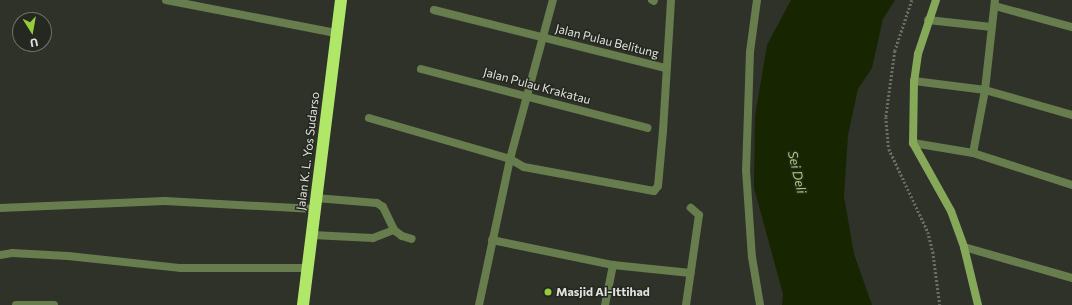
<!DOCTYPE html>
<html>
<head>
<meta charset="utf-8">
<style>
	body { margin:0 }
	#map { position:relative; width:1072px; height:305px; overflow:hidden; background:#2e3229; font-family:Commissioner,sans-serif }
	div>[style] { position:absolute }
	[style*='--x'] { left:calc(var(--x)*1px); top:calc(var(--y)*1px); width:calc(var(--w)*1px); rotate:calc(var(--a)*1deg) }
	.water>* { inset:0; background:#172600 }
	.path>* { height:2.5px; margin-top:-1.25px; transform-origin:0; background:repeating-linear-gradient(90deg,#6b6e67 0 2px,transparent 0 4px) }
	.lane>* { height:8px; margin:-4px; padding:0 4px; transform-origin:4px; border-radius:4px; background:#677d4d }
	.street>* { height:8px; margin:-4px; padding:0 4px; transform-origin:4px; border-radius:4px; background:#677d4d }
	.secondary>* { height:8px; margin:-4px; padding:0 4px; transform-origin:4px; border-radius:4px; background:#85a859 }
	.highway>* { height:12px; margin:-6px; padding:0 6px; transform-origin:6px; border-radius:6px; background:#b1e769 }
	.dots>* { width:11px; height:11px; translate:-50% -50%; box-sizing:border-box; border:2px solid #242820; border-radius:50% }
	span { translate:-50% -50%; white-space:nowrap; text-align:center; line-height:1.15; -webkit-text-stroke:3px #242820; paint-order:stroke }
	.street-label { font-size:12px; color:#dee1dc }
	.poi-label { font-size:12px; color:#dee1dc; font-weight:700 }
	.left { translate:0 -50%; text-align:left }
	.water-label { font-size:13px; color:#a3cf6b; font-style:italic }
	.north { position:absolute; left:12px; top:12px; width:40px; height:40px; box-sizing:border-box; background:#242820; border:1px solid #6e726b; border-radius:50%; rotate:169deg; font-size:11px; font-weight:700; line-height:16px; text-align:center; color:#dee1dc }
	.north::after { content:''; display:block; margin:auto; width:14px; height:18px; background:#94cc3c; clip-path:polygon(50% 0,100% 100%,50% 72%,0 100%) }
</style>
</head>
<body>
<div id="map">
	<div class="water">
		<i style="clip-path:polygon(791px 0,895px 0,883px 19px,872px 68px,858px 89px,848px 135px,844px 196px,854px 254px,872px 305px,782px 305px,783px 294px,754px 188px,755px 116px,767px 45px)"></i>
	</div>
	<div class="path">
		<i style="--x:912;--y:0;--w:54;--a:108.4"></i>
		<i style="--x:895;--y:51;--w:67;--a:97.8"></i>
		<i style="--x:886;--y:117;--w:32;--a:85"></i>
		<i style="--x:889;--y:149;--w:92;--a:64.8"></i>
		<i style="--x:928;--y:232;--w:21;--a:76"></i>
		<i style="--x:933;--y:252;--w:53;--a:82.5"></i>
	</div>
	<div class="lane">
		<i style="--x:166;--y:0;--w:173;--a:11"></i>
		<i style="--x:316;--y:198;--w:61;--a:4.7"></i>
		<i style="--x:377;--y:203;--w:7;--a:34"></i>
		<i style="--x:383;--y:207;--w:25;--a:64"></i>
		<i style="--x:394;--y:230;--w:10;--a:37"></i>
		<i style="--x:402;--y:236;--w:10;--a:17"></i>
		<i style="--x:312;--y:235;--w:61;--a:2.8"></i>
		<i style="--x:373;--y:238;--w:22;--a:-21"></i>
	</div>
	<div class="street">
		<i style="--x:652;--y:0;--w:2;--a:27"></i>
		<i style="--x:757;--y:0;--w:52;--a:97.7"></i>
		<i style="--x:750;--y:52;--w:118;--a:91.9"></i>
		<i style="--x:746;--y:170;--w:87;--a:86.1"></i>
		<i style="--x:752;--y:257;--w:49;--a:80.5"></i>
		<i style="--x:995;--y:6;--w:80;--a:15.3"></i>
		<i style="--x:434;--y:10;--w:238;--a:14.1"></i>
		<i style="--x:928;--y:20;--w:64;--a:6.2"></i>
		<i style="--x:421;--y:69;--w:234;--a:14.6"></i>
		<i style="--x:914;--y:81;--w:72;--a:7.2"></i>
		<i style="--x:985;--y:90;--w:91;--a:16"></i>
		<i style="--x:369;--y:118;--w:147;--a:16.2"></i>
		<i style="--x:510;--y:159;--w:16;--a:30"></i>
		<i style="--x:524;--y:167;--w:132;--a:10.5"></i>
		<i style="--x:654;--y:191;--w:6;--a:-51"></i>
		<i style="--x:658;--y:186;--w:55;--a:-84.8"></i>
		<i style="--x:663;--y:131;--w:131;--a:-86.5"></i>
		<i style="--x:913;--y:143;--w:61;--a:9.5"></i>
		<i style="--x:973;--y:153;--w:104;--a:17.9"></i>
		<i style="--x:973;--y:153;--w:64;--a:-79.2"></i>
		<i style="--x:985;--y:90;--w:91;--a:-83.7"></i>
		<i style="--x:0;--y:208;--w:165;--a:-2.4"></i>
		<i style="--x:165;--y:201;--w:150;--a:3.1"></i>
		<i style="--x:492;--y:240;--w:124;--a:11.7"></i>
		<i style="--x:613;--y:265;--w:78;--a:5.9"></i>
		<i style="--x:964;--y:247;--w:112;--a:16"></i>
		<i style="--x:0;--y:255;--w:12;--a:-9"></i>
		<i style="--x:12;--y:253;--w:56;--a:3.1"></i>
		<i style="--x:68;--y:256;--w:114;--a:6.1"></i>
		<i style="--x:181;--y:268;--w:127;--a:0"></i>
		<i style="--x:16;--y:305;--w:38;--a:0"></i>
		<i style="--x:479;--y:305;--w:149;--a:-78"></i>
		<i style="--x:510;--y:159;--w:165;--a:-74.9"></i>
		<i style="--x:605;--y:305;--w:41;--a:-78.7"></i>
		<i style="--x:686;--y:305;--w:91;--a:-81.8"></i>
		<i style="--x:699;--y:215;--w:11;--a:-139"></i>
	</div>
	<div class="secondary">
		<i style="--x:936;--y:0;--w:57;--a:108.4"></i>
		<i style="--x:918;--y:54;--w:27;--a:98"></i>
		<i style="--x:914;--y:81;--w:62;--a:90.9"></i>
		<i style="--x:913;--y:143;--w:78;--a:60.8"></i>
		<i style="--x:951;--y:211;--w:38;--a:70"></i>
		<i style="--x:964;--y:247;--w:60;--a:76.4"></i>
	</div>
	<div class="highway">
		<i style="--x:303;--y:305;--w:307;--a:-82.9"></i>
	</div>
	<div class="dots">
		<i style="left:548px;top:292px;background:#94cc3c"></i>
	</div>
	<div class="street-label">
		<span style="left:607px;top:41px;rotate:14deg">Jalan Pulau Belitung</span>
		<span style="left:537px;top:86px;rotate:15deg">Jalan Pulau Krakatau</span>
		<span style="left:308px;top:151px;rotate:-83deg">Jalan K. L. Yos Sudarso</span>
	</div>
	<div class="poi-label">
		<span class="left" style="left:556px;top:292px">Masjid Al-Ittihad</span>
	</div>
	<div class="water-label">
		<span style="left:797px;top:172px;rotate:77deg">Sei Deli</span>
	</div>
	<div class="north">U</div>
</div>
</body>
</html>
